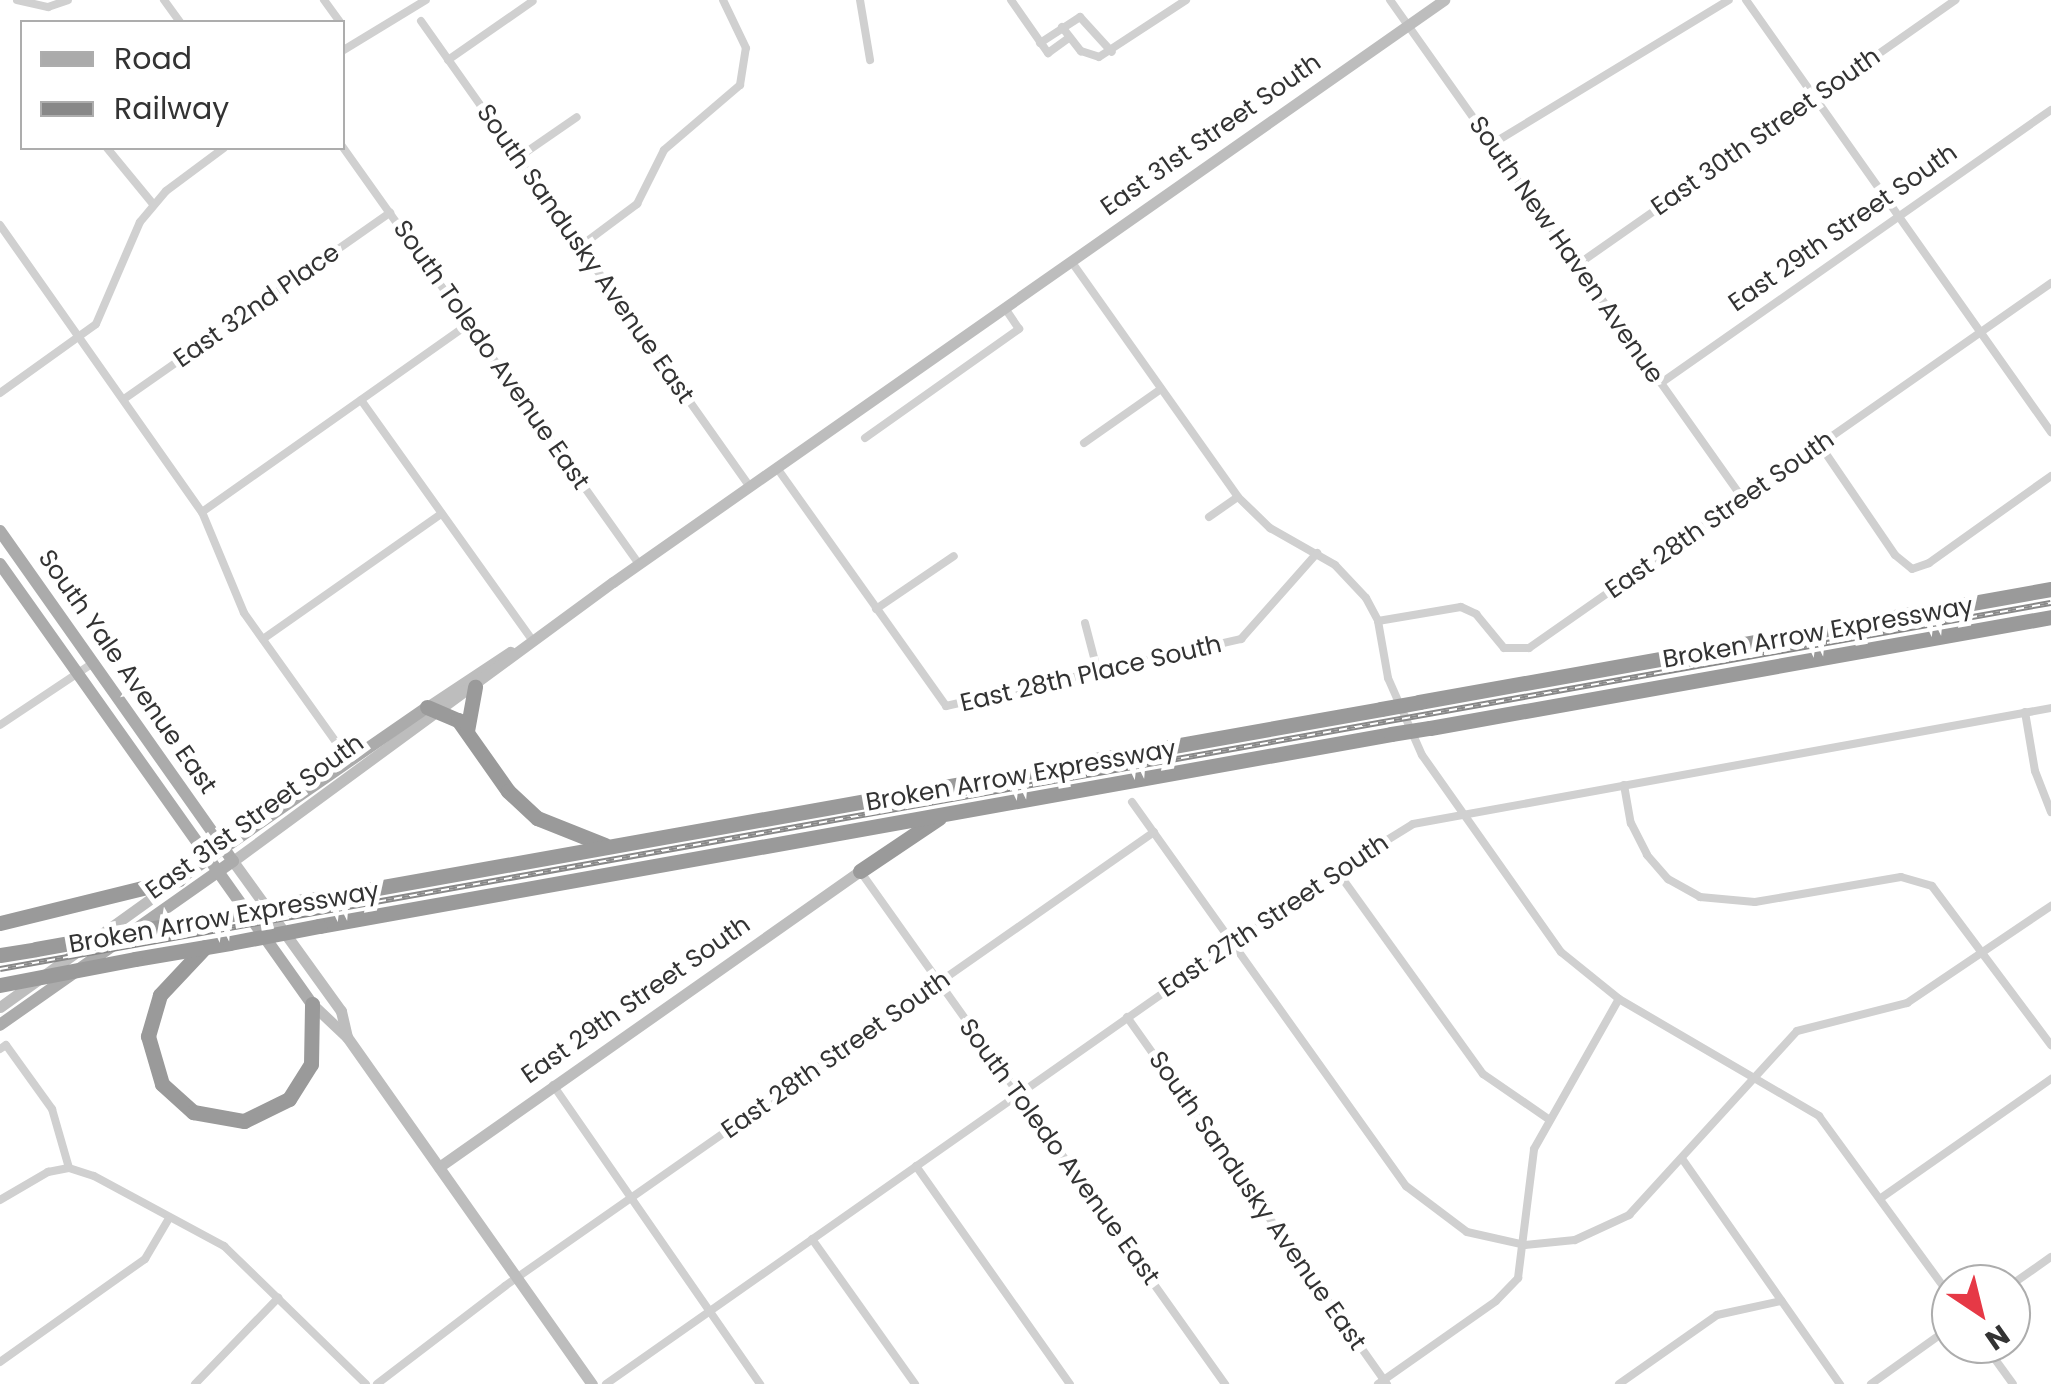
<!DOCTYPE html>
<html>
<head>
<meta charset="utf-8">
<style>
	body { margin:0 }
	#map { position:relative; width:2051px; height:1384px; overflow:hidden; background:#fff; font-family:Poppins,sans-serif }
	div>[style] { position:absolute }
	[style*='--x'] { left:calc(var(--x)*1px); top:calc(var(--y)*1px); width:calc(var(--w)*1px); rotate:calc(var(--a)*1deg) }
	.street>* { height:8px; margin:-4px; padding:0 4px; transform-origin:4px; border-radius:4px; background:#d0d0d0 }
	.secondary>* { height:11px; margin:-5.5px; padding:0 5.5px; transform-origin:5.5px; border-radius:5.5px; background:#bdbdbd }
	.primary>* { height:12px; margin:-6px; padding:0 6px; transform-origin:6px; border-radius:6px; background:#ababab }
	.highway>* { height:15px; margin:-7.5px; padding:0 7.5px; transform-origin:7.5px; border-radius:7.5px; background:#9a9a9a }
	.rail>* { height:6px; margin-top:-3px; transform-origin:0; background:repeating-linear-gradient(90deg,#fff 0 8px,#888 0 16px); box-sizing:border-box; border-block:2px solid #888 }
	.highway-bridge>* { height:15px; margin:-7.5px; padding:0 7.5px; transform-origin:7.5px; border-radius:7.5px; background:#9a9a9a }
	span { translate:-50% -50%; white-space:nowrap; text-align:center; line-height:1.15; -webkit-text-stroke:10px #fff; paint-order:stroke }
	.street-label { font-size:25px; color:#333 }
	.legend { position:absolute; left:20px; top:20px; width:325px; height:130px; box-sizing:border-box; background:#fff; border:2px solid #adadad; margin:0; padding:12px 18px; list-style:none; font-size:30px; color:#333 }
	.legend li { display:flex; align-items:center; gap:20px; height:50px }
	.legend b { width:50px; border:2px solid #adadad }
	.north { position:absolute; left:1931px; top:1264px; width:100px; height:100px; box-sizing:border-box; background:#fff; border:2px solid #adadad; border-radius:50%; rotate:145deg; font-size:28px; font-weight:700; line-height:40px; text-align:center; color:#333 }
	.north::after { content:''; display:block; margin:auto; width:35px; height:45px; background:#e63946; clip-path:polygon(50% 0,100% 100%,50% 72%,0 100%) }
</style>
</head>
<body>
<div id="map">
	<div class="street">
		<i style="--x:17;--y:0;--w:32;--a:13"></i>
		<i style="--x:48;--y:7;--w:21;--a:-19"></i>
		<i style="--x:164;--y:0;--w:27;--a:54"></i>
		<i style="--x:324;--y:0;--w:27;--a:54"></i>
		<i style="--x:860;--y:0;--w:61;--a:80.5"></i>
		<i style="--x:1011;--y:0;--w:65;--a:55.1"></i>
		<i style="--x:1048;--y:53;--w:26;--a:-36"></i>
		<i style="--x:1390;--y:0;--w:611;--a:54.72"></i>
		<i style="--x:1746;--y:0;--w:529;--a:54.78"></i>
		<i style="--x:421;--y:21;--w:570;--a:54.78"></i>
		<i style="--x:1062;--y:27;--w:31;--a:52"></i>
		<i style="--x:1081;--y:51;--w:19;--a:18"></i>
		<i style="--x:1099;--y:57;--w:104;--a:-33.2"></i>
		<i style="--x:1040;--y:43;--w:48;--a:-33"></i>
		<i style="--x:1080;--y:17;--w:47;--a:47.6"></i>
		<i style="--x:342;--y:51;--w:98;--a:-31.3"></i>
		<i style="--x:448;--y:60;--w:103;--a:-34.8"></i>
		<i style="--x:1492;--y:144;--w:277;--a:-31.3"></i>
		<i style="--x:342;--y:146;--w:513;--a:54.61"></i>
		<i style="--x:107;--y:148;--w:72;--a:50.6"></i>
		<i style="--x:519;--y:157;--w:70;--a:-34.6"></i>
		<i style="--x:0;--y:225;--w:351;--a:54.9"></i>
		<i style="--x:202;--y:512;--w:109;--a:67.4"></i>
		<i style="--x:244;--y:613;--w:181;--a:54.5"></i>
		<i style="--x:578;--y:248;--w:74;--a:-36.7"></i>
		<i style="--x:637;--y:204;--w:60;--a:-63.4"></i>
		<i style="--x:664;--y:150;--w:100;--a:-40.5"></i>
		<i style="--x:740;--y:85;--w:37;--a:-81"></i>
		<i style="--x:746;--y:48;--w:53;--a:-115.6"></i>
		<i style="--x:1071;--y:261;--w:289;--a:54.7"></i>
		<i style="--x:1238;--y:497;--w:45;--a:44.1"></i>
		<i style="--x:1270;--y:528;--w:75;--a:29.6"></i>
		<i style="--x:1335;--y:565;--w:45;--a:46.8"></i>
		<i style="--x:1366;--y:598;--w:26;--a:62"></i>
		<i style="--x:1378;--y:621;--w:58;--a:80"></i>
		<i style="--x:1388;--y:678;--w:84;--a:66.2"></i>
		<i style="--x:1422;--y:755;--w:241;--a:54.8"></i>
		<i style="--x:1561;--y:952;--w:75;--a:39"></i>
		<i style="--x:1619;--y:999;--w:232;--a:30.3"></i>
		<i style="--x:1819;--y:1116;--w:224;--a:53.9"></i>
		<i style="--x:1577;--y:265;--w:462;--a:-35"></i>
		<i style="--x:1661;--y:383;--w:476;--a:-35"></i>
		<i style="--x:0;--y:393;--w:118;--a:-35.7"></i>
		<i style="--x:96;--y:324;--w:111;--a:-66.7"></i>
		<i style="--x:140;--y:222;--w:40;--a:-50"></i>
		<i style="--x:166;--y:191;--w:72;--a:-36.6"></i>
		<i style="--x:124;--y:399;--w:325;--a:-35"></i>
		<i style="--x:361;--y:400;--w:295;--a:54.5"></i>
		<i style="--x:865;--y:438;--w:189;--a:-35.3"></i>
		<i style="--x:1019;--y:329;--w:25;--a:-124"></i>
		<i style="--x:1084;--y:443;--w:94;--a:-35"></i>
		<i style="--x:1820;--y:445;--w:133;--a:55.7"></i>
		<i style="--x:1895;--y:555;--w:22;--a:39"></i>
		<i style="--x:1912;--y:569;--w:18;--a:-19"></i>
		<i style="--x:1929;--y:563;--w:150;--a:-35.5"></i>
		<i style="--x:777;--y:468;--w:292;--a:54.6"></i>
		<i style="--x:946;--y:706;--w:303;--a:-12.8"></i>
		<i style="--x:1241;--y:639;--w:115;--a:-48.5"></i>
		<i style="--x:202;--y:512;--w:327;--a:-35.2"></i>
		<i style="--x:1209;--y:517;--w:35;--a:-35"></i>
		<i style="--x:876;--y:609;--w:94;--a:-34.2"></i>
		<i style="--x:1378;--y:621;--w:84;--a:-9.6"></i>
		<i style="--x:1461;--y:607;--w:17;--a:25"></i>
		<i style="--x:1476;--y:614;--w:44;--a:50.5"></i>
		<i style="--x:1504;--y:648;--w:25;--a:0"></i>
		<i style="--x:1529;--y:648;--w:637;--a:-34.96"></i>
		<i style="--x:1085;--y:623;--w:52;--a:75.4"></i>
		<i style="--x:263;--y:639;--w:218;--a:-35.1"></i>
		<i style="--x:2025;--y:712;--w:60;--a:80.4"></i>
		<i style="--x:2035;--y:771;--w:44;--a:68.7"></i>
		<i style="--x:0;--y:725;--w:112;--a:-33.7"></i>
		<i style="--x:1624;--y:785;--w:39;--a:80"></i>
		<i style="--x:1631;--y:823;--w:36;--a:63"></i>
		<i style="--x:1647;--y:855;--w:32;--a:49"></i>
		<i style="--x:1668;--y:879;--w:37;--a:29"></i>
		<i style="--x:1700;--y:897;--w:55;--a:5.2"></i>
		<i style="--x:1755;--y:902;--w:148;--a:-9.7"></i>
		<i style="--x:1901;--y:877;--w:32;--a:16"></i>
		<i style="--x:1932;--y:886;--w:199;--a:53.2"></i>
		<i style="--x:1132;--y:802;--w:472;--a:54.5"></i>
		<i style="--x:1406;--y:1186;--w:76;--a:37"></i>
		<i style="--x:1467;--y:1232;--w:59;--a:12.6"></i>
		<i style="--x:1525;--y:1245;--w:50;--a:-5.7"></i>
		<i style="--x:1575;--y:1240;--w:60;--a:-24.8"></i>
		<i style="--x:1629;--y:1215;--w:249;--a:-47.6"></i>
		<i style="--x:1797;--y:1031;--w:114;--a:-14.3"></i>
		<i style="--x:1907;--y:1003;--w:174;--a:-34"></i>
		<i style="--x:860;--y:871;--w:630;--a:54.57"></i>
		<i style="--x:1337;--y:871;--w:250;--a:54.3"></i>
		<i style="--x:1483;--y:1074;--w:78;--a:34.5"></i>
		<i style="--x:1127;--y:1017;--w:450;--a:54.7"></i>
		<i style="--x:0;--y:1049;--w:7;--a:-34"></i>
		<i style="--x:6;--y:1045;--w:79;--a:54.3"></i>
		<i style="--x:52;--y:1109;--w:61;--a:73.9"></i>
		<i style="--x:553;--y:1085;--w:364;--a:55.3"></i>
		<i style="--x:1683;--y:1160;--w:274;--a:55"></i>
		<i style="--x:916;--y:1166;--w:267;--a:54.8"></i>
		<i style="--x:1881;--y:1198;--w:208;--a:-35"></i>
		<i style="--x:0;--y:1200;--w:56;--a:-30.3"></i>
		<i style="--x:48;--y:1172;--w:21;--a:-11"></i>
		<i style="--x:69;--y:1168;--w:26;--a:18"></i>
		<i style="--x:94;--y:1176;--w:148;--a:28.3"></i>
		<i style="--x:224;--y:1246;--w:198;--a:44.2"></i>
		<i style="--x:812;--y:1239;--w:178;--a:54.6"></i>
		<i style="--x:2011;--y:1285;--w:49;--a:-35"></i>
		<i style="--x:1984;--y:1344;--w:49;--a:54.1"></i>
		<i style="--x:0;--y:1362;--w:178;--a:-35.4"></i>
		<i style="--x:145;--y:1259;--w:45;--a:-59.5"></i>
		<i style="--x:195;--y:1384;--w:120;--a:-46"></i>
		<i style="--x:377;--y:1384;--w:161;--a:-37.4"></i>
		<i style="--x:505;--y:1286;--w:792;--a:-34.97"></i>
		<i style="--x:606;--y:1384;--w:893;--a:-35.06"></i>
		<i style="--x:1337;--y:871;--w:89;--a:-31.7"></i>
		<i style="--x:1413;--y:824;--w:648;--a:-10.3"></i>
		<i style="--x:1378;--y:1384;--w:144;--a:-35.1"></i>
		<i style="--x:1496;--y:1301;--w:32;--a:-46"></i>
		<i style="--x:1518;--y:1278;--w:130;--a:-82.9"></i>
		<i style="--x:1534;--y:1149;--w:172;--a:-60.5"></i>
		<i style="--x:1619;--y:1384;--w:120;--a:-35.1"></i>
		<i style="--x:1717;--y:1315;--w:66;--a:-12.3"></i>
		<i style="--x:1871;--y:1384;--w:98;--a:-35.5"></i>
	</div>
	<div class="secondary">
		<i style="--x:427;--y:707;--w:100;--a:-33.5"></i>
		<i style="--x:312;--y:1004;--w:48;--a:43.3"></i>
		<i style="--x:347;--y:1037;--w:425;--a:54.8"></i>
		<i style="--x:0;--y:1007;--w:211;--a:-35.7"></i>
		<i style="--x:347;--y:1037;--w:27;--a:-103"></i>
		<i style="--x:341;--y:1011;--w:185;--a:-125.8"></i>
		<i style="--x:233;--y:861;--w:471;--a:-36.3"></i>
		<i style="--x:613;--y:582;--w:1015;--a:-35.01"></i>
		<i style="--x:439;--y:1167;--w:515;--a:-35.11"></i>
	</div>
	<div class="primary">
		<i style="--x:0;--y:531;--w:404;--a:54.8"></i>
		<i style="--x:233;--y:861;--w:285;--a:144.9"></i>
		<i style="--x:0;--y:564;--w:539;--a:54.66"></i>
		<i style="--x:179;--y:879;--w:302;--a:-34.7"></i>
	</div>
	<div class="highway">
		<i style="--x:1419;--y:702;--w:642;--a:-10.14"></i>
		<i style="--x:427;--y:707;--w:34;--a:23"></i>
		<i style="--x:458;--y:720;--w:87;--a:54.8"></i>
		<i style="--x:508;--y:791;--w:40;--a:43"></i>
		<i style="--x:537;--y:818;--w:73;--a:21.7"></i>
		<i style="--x:1430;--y:728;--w:631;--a:-10.13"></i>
		<i style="--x:467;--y:731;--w:45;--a:-79.7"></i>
		<i style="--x:860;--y:871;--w:95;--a:-33.9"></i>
		<i style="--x:299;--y:902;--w:1099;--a:-10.11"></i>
		<i style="--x:0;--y:923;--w:184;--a:-13.8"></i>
		<i style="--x:319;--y:926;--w:1089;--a:-10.15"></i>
		<i style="--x:205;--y:947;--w:66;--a:133.2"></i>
		<i style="--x:160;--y:995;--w:43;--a:106.3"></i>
		<i style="--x:148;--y:1036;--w:50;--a:73.7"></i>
		<i style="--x:162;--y:1084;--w:42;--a:42.1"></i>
		<i style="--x:193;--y:1112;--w:52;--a:10"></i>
		<i style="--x:244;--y:1121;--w:50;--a:-26.1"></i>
		<i style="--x:289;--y:1099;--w:41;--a:-57.8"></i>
		<i style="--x:311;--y:1064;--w:60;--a:-89"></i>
		<i style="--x:0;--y:955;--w:36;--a:-9"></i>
		<i style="--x:135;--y:959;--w:96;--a:-9.6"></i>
	</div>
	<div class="rail">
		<i style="--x:0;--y:969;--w:2083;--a:-10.12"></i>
	</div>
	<div class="highway-bridge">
		<i style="--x:1381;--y:709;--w:39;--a:-10"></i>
		<i style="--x:1391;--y:734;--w:39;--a:-9"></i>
		<i style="--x:230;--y:943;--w:91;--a:-10.8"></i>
		<i style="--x:36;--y:949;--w:267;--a:-10.1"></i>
		<i style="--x:0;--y:985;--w:137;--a:-10.9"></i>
	</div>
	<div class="street-label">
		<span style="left:1766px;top:132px;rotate:-35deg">East 30th Street South</span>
		<span style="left:1211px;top:135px;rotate:-35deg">East 31st Street South</span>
		<span style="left:1843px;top:228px;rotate:-35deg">East 29th Street South</span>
		<span style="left:1566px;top:250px;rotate:55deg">South New Haven Avenue</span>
		<span style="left:585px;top:254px;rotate:55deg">South Sandusky Avenue East</span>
		<span style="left:257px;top:306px;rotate:-35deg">East 32nd Place</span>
		<span style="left:491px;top:355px;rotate:55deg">South Toledo Avenue East</span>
		<span style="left:1720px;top:515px;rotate:-35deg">East 28th Street South</span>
		<span style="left:1818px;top:633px;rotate:-10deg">Broken Arrow Expressway</span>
		<span style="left:127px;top:672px;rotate:55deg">South Yale Avenue East</span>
		<span style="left:1091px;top:674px;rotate:-13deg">East 28th Place South</span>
		<span style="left:1021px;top:776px;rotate:-10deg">Broken Arrow Expressway</span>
		<span style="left:255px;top:817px;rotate:-36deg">East 31st Street South</span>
		<span style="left:1274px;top:916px;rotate:-34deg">East 27th Street South</span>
		<span style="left:224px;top:918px;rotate:-10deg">Broken Arrow Expressway</span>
		<span style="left:636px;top:1000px;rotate:-35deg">East 29th Street South</span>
		<span style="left:836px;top:1055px;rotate:-35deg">East 28th Street South</span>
		<span style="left:1059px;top:1152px;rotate:54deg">South Toledo Avenue East</span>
		<span style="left:1257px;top:1201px;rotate:55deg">South Sandusky Avenue East</span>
	</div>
	<ul class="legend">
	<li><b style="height:12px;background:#ababab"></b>Road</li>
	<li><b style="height:12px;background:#888"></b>Railway</li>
	</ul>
	<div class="north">N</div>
</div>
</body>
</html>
